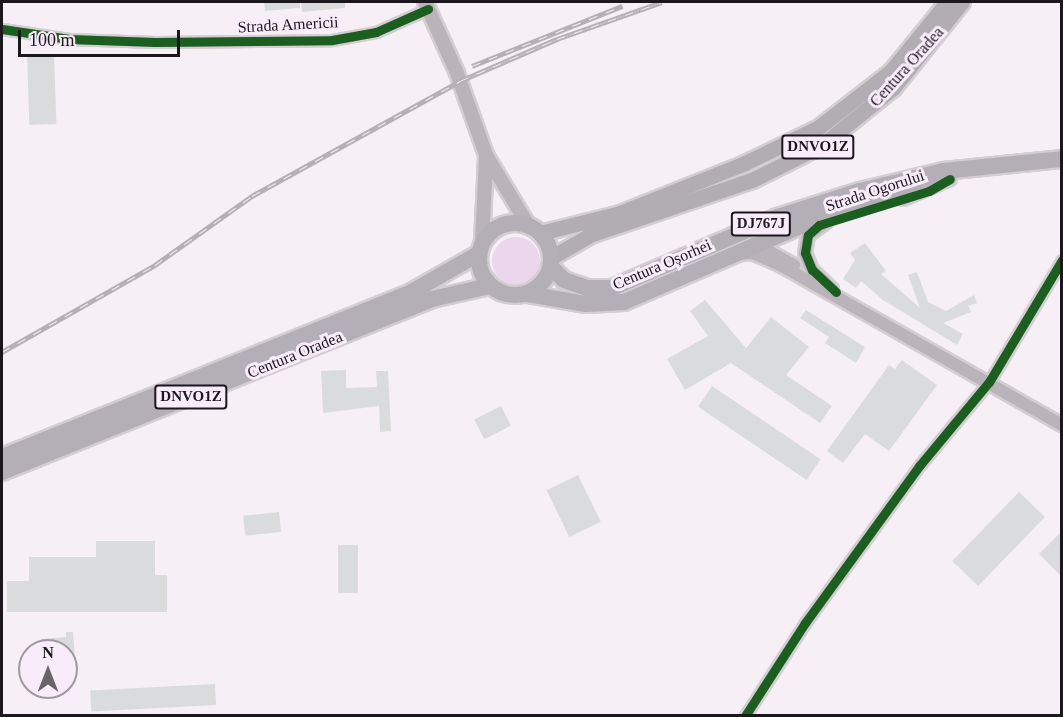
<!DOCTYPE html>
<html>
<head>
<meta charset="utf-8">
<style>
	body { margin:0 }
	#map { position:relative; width:1063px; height:717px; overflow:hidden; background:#f6f0f6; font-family:Georgia,serif }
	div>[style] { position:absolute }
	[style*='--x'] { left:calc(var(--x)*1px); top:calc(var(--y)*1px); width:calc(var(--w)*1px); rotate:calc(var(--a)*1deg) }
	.green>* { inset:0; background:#ecd6ee }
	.round { border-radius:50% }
	.building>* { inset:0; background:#dadbdc; transform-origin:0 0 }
	.roads { filter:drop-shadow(2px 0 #d2ced2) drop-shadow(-2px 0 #d2ced2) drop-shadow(0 2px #d2ced2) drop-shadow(0 -2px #d2ced2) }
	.minor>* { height:9px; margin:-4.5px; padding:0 4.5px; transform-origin:4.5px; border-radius:4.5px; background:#bab4ba }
	.tertiary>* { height:12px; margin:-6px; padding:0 6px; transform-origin:6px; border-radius:6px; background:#bab4ba }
	.secondary>* { height:14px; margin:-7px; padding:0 7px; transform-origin:7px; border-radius:7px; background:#bab3ba }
	.primary>* { height:15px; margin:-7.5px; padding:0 7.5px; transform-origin:7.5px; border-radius:7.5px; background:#b2acb3 }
	.trunk>* { height:16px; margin:-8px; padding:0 8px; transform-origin:8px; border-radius:8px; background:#b4aeb6 }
	.trunk>.ring { margin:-8px; padding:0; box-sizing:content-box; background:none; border:16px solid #b4aeb6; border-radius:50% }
	.rail>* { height:5px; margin-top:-2.5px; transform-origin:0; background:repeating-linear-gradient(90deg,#f9ecfa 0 9px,#b5b0b6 0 18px); box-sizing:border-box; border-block:2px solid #b5b0b6 }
	.cycleway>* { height:9px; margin:-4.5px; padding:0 4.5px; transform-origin:4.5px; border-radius:4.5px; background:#1b5e20 }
	span { translate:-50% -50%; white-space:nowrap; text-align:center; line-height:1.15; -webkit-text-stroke:6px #f9ecfa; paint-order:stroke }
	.shield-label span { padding:2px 4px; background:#f9ecfa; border:2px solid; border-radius:4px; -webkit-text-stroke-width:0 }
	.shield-label { font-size:15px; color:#1b171c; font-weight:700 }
	.street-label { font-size:16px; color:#1b171c }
	.frame { position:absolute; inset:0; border:3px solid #1b171c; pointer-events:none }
	.north { position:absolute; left:18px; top:639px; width:60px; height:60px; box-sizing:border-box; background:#f9ecfa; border:2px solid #a097a1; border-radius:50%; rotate:0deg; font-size:16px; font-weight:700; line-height:24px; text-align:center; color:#1b171c }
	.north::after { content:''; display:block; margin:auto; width:21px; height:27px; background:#686368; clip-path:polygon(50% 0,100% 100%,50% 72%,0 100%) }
	.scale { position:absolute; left:18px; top:30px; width:162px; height:27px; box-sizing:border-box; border:3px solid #1b171c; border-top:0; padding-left:8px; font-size:18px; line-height:21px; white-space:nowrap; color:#1b171c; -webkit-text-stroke:4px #f9ecfa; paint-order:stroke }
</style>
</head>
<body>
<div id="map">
	<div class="green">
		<i class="round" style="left:492px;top:237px;width:48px;height:48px"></i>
	</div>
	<div class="building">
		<i style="clip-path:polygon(264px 2px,300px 2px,300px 8px,265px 11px)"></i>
		<i style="clip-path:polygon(301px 2px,345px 2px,345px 8px,302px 12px)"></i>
		<i style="left:54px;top:55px;width:69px;height:27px;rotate:88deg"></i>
		<i style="clip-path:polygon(865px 243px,886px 271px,881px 274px,920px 308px,908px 275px,917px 272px,928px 302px,946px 311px,974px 295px,977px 303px,968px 306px,971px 312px,943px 323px,963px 334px,957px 345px,883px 300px,861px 281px,856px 288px,843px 279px,855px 260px,850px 253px)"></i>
		<i style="clip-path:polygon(705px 300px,746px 348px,771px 317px,809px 347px,786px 375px,832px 406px,820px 423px,731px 363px,685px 390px,667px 359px,708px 336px,690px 311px)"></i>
		<i style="clip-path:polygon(806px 310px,865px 347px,856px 363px,825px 343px,829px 337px,800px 318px)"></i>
		<i style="clip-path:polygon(902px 360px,937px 385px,889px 451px,865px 434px,843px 463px,827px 451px,889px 365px,895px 369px)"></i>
		<i style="clip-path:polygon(346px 370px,346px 388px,377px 387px,376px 371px,388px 371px,391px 431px,380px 432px,379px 406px,323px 413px,321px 371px)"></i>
		<i style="left:712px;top:386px;width:131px;height:25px;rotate:34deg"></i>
		<i style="left:501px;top:406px;width:22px;height:30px;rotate:63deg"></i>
		<i style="left:578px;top:475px;width:52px;height:35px;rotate:64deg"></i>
		<i style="left:1019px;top:492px;width:36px;height:96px;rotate:44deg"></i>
		<i style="left:279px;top:512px;width:20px;height:36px;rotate:84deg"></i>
		<i style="clip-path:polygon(1062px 531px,1062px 577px,1039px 554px)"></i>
		<i style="clip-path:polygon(96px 541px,155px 541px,155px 575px,167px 575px,167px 612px,7px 612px,7px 581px,29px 581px,29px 557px,96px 557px)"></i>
		<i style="left:338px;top:545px;width:20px;height:48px"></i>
		<i style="clip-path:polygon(66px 632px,73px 632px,75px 659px,66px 660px,66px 651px,42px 651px,41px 639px,66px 637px)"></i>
		<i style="left:215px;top:684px;width:21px;height:125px;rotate:87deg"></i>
	</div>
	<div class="roads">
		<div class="minor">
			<i style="--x:2;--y:29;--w:68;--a:8.5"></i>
			<i style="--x:69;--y:39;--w:86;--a:2"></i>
			<i style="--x:155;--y:42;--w:177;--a:-0.6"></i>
			<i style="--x:332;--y:40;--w:45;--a:-10.3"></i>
			<i style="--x:376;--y:32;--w:57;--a:-23.9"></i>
			<i style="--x:745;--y:716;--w:111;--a:-57.2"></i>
			<i style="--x:805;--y:623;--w:195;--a:-54"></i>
			<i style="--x:920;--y:465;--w:108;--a:-50.3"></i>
			<i style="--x:989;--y:382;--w:142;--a:-59.1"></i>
		</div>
		<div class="tertiary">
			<i style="--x:903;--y:199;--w:51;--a:-23.1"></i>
			<i style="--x:826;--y:222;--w:22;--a:144"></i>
			<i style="--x:808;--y:235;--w:18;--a:99"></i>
			<i style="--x:805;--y:253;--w:18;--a:68"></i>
			<i style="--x:812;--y:270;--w:28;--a:44"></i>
			<i style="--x:754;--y:243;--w:46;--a:28.8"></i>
			<i style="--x:738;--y:254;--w:14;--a:-4"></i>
			<i style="--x:752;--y:253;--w:33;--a:23"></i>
			<i style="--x:782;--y:266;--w:322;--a:29.6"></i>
		</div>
		<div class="secondary">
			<i style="--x:425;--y:2;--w:78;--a:65.7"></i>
			<i style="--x:457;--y:73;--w:87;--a:70.5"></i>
			<i style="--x:486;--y:155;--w:82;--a:59"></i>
			<i style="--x:482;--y:243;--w:86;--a:-87.3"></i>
		</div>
		<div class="primary">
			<i style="--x:540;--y:233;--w:82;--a:-14"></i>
			<i style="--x:620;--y:213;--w:135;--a:-21.8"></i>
			<i style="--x:745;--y:163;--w:82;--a:-25.9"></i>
			<i style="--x:819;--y:127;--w:91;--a:-37.9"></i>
			<i style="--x:891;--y:71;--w:89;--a:-50.9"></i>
			<i style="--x:552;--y:257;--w:44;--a:-30.1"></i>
			<i style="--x:590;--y:235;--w:171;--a:-18.8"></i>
			<i style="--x:752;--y:180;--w:78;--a:-26.6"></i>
			<i style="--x:822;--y:145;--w:91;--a:-38.8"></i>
			<i style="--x:893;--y:88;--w:110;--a:-51.3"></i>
		</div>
		<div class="trunk">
			<i class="ring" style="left:479px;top:223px;width:56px;height:56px"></i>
			<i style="--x:551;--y:267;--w:18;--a:45"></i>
			<i style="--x:564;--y:280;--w:24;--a:19"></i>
			<i style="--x:587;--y:288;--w:25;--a:0"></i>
			<i style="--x:612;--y:288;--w:181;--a:-23.2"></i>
			<i style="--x:778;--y:217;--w:86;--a:-17.6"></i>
			<i style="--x:860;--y:191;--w:86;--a:-13.4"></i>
			<i style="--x:944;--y:171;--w:119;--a:-5.8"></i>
			<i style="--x:528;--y:294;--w:59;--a:9.8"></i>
			<i style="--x:586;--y:304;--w:38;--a:-3"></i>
			<i style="--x:624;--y:302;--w:205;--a:-23.3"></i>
			<i style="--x:812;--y:221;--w:107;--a:-17.9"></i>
			<i style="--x:2;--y:457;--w:437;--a:-21.9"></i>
			<i style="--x:408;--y:294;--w:81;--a:-29.7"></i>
			<i style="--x:2;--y:472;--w:463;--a:-21.9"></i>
			<i style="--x:432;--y:299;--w:58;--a:-12.8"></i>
		</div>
	</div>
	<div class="rail">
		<i style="--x:472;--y:66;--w:162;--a:-21.8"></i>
		<i style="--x:2;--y:352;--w:176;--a:-29.6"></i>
		<i style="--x:155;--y:265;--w:119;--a:-35.4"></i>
		<i style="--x:252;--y:196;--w:238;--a:-28.9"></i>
		<i style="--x:460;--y:81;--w:106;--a:-23.4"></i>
		<i style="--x:557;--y:39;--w:111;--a:-19.4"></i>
	</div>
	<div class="cycleway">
		<i style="--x:2;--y:29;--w:68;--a:8.5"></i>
		<i style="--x:69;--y:39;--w:86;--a:2"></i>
		<i style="--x:155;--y:42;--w:177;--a:-0.6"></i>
		<i style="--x:332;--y:40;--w:45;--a:-10.3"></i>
		<i style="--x:376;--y:32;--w:57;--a:-23.9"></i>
		<i style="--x:836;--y:292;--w:33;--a:-137"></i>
		<i style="--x:812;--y:270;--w:18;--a:-112"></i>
		<i style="--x:805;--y:253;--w:18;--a:-81"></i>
		<i style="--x:808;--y:235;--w:15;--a:-42"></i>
		<i style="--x:819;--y:225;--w:115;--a:-17.2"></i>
		<i style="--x:929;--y:191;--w:24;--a:-30"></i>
		<i style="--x:745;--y:716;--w:111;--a:-57.2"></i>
		<i style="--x:805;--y:623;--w:195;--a:-54"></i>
		<i style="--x:920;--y:465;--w:108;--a:-50.3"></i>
		<i style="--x:989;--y:382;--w:142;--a:-59.1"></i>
	</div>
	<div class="shield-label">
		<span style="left:818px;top:147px">DNVO1Z</span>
		<span style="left:761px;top:224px">DJ767J</span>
		<span style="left:191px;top:397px">DNVO1Z</span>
	</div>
	<div class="street-label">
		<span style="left:288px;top:25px;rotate:-3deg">Strada Americii</span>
		<span style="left:907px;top:67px;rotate:-48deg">Centura Oradea</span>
		<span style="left:875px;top:191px;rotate:-18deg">Strada Ogorului</span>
		<span style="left:662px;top:265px;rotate:-23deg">Centura Oșorhei</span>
		<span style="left:295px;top:355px;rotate:-22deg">Centura Oradea</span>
	</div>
	<div class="frame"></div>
	<div class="north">N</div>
	<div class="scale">100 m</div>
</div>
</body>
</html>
